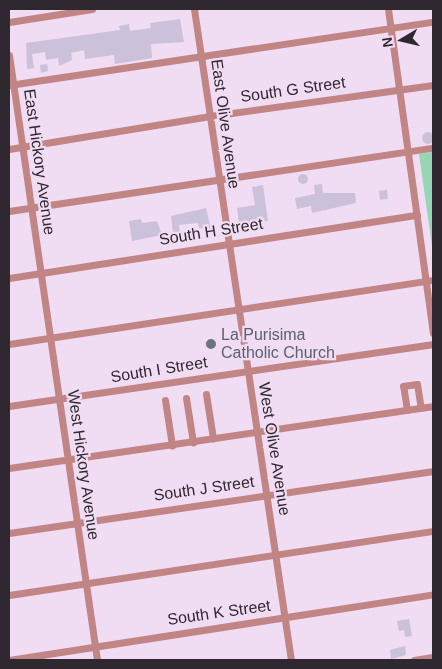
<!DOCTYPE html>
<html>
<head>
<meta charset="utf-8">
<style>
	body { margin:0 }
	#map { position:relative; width:442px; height:669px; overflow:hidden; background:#f0dcf3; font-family:Helvetica,sans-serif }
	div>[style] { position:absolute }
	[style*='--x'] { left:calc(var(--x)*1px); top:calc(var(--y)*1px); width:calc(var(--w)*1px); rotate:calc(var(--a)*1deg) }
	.green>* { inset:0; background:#96d6b5 }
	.building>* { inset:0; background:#cbc1db; transform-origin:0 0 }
	.round { border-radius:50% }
	.minor>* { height:7px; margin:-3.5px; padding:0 3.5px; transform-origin:3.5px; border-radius:3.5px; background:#c28586 }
	.dots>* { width:14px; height:14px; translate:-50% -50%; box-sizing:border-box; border:2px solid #f0dcf3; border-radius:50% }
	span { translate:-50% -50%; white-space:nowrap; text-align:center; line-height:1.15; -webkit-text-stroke:4.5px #f0dcf3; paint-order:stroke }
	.street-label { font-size:16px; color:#302831 }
	.worship-label { font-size:16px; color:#5b616d }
	.left { translate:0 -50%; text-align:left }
	.frame { position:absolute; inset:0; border:10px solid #302831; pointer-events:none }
	.north { position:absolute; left:377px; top:15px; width:50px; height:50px; -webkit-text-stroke:4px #f0dcf3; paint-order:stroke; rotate:261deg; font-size:14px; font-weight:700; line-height:20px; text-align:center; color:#302831 }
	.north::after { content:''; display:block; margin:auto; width:18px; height:22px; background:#302831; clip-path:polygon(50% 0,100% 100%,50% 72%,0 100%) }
</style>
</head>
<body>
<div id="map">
	<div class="green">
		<i style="clip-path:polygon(433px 152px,433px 253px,419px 154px)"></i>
	</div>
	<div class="building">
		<i style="clip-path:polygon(180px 19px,184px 42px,151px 44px,152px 58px,115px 64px,114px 55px,85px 59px,84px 50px,71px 53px,72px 60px,59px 66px,58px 58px,46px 60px,45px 52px,32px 54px,34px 68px,27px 69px,26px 43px,120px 30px,119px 26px,129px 24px,130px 31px,151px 28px,150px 23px)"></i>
		<i style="clip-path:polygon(47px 64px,48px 71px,41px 73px,40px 65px)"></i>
		<i class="round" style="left:422px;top:132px;width:12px;height:12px"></i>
		<i class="round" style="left:298px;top:174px;width:10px;height:10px"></i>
		<i style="clip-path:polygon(322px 184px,323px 193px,355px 193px,356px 203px,312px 213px,311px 206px,297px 209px,295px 198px,315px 194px,314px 185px)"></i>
		<i style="clip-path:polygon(263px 185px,268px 221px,239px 223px,237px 208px,255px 205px,252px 187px)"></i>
		<i style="left:387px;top:190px;width:9px;height:8px;rotate:84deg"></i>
		<i style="clip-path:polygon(206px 208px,211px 229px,199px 228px,198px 223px,179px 225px,180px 232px,173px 233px,171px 216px)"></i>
		<i style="clip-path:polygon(141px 219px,142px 223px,157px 221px,162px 235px,132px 241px,129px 221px)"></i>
		<i style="clip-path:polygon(409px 619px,412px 636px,405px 637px,404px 630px,399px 631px,397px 621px)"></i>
		<i style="clip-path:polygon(405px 646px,406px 655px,391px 659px,390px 650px)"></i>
	</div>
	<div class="minor">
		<i style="--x:194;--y:9;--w:658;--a:81.53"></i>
		<i style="--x:388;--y:9;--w:327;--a:82.1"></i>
		<i style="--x:9;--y:22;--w:84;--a:-8.9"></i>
		<i style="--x:9;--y:55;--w:611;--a:81.72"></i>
		<i style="--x:9;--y:85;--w:429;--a:-8.5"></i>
		<i style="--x:9;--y:149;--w:204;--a:-9.3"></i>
		<i style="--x:210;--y:116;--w:225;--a:-7.9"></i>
		<i style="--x:9;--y:211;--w:429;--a:-8.5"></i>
		<i style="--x:9;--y:278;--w:413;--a:-8.8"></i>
		<i style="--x:9;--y:344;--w:429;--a:-8.6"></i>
		<i style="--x:206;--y:394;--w:45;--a:81"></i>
		<i style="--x:186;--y:398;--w:45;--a:81"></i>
		<i style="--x:165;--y:400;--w:46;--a:81.2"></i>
		<i style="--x:9;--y:406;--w:429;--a:-8.3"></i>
		<i style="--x:407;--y:410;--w:24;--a:-99"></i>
		<i style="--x:403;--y:386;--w:14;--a:-8"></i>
		<i style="--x:417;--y:384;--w:24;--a:81"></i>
		<i style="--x:9;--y:468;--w:429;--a:-8.3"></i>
		<i style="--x:9;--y:533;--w:429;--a:-8.3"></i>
		<i style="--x:9;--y:595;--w:429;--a:-8.6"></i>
		<i style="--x:9;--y:660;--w:429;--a:-8.8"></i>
		<i style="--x:414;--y:660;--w:19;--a:-9"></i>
	</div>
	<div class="dots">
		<i style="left:211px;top:344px;background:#6b7280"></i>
	</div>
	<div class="street-label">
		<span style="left:293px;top:90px;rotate:-8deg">South G Street</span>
		<span style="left:225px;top:124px;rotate:82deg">East Olive Avenue</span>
		<span style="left:39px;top:162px;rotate:82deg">East Hickory Avenue</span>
		<span style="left:211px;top:232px;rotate:-9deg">South H Street</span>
		<span style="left:159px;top:370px;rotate:-9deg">South I Street</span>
		<span style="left:274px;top:449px;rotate:81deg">West Olive Avenue</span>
		<span style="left:83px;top:465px;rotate:82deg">West Hickory Avenue</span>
		<span style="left:204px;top:489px;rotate:-8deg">South J Street</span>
		<span style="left:219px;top:613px;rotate:-8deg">South K Street</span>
	</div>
	<div class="worship-label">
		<span class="left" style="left:221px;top:344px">La Purisima<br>Catholic Church</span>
	</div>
	<div class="frame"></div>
	<div class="north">N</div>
</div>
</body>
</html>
